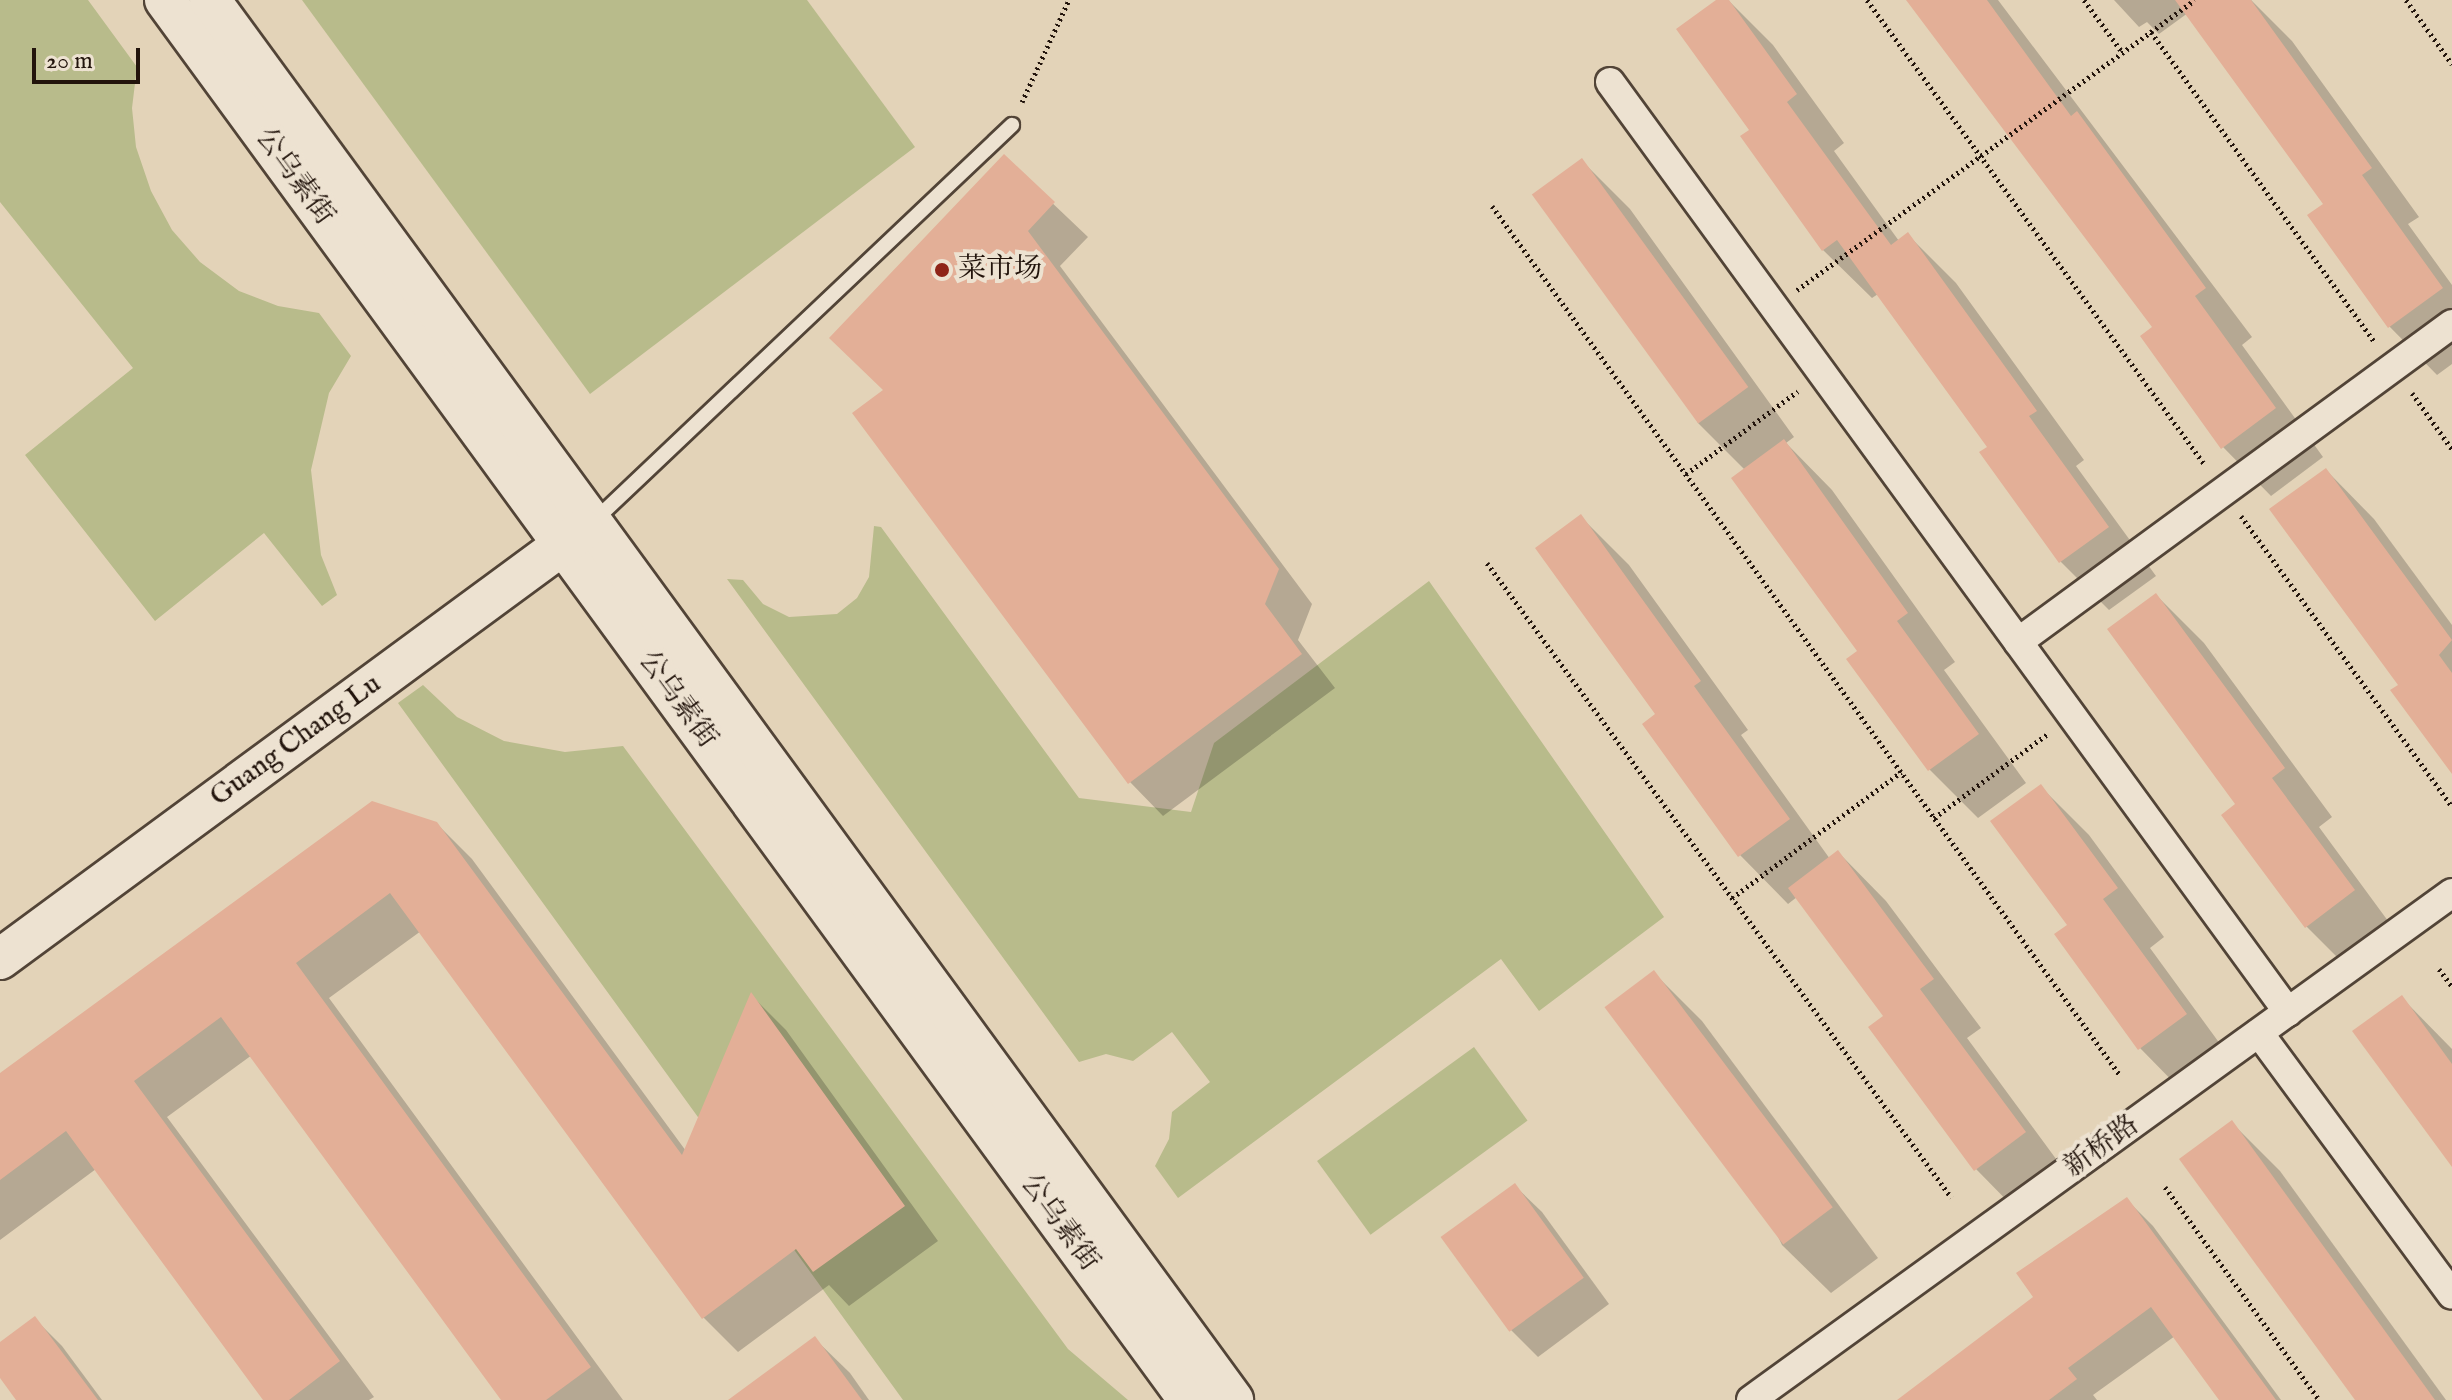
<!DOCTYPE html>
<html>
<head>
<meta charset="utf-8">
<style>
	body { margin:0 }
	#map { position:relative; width:2452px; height:1400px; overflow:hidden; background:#e3d3b8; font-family:"IM FELL English","Noto Serif SC",serif }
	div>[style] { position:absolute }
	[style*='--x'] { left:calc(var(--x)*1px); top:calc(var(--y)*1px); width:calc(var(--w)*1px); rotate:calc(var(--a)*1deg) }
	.green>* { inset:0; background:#b8bb8b; transform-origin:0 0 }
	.shadow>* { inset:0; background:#0003 }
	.building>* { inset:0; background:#e3af97; transform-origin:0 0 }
	.path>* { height:5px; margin-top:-2.5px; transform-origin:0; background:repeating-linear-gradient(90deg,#22140c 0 2px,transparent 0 6px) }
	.roads { filter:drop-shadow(2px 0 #524437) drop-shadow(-2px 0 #524437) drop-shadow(0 2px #524437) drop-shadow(0 -2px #524437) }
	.lane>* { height:14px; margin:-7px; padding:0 7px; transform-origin:7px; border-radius:7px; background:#ede2d1 }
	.street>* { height:28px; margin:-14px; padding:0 14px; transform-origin:14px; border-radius:14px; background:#ede2d1 }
	.secondary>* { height:40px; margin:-20px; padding:0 20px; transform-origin:20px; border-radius:20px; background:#ede2d1 }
	.dots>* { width:22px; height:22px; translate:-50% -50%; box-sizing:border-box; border:4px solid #ede2d1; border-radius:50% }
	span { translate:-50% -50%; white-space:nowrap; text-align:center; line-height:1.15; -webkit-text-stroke:8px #ede2d1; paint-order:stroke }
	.street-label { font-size:28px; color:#22140c }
	.poi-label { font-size:28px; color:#22140c }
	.left { translate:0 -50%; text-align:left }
	.scale { position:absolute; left:32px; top:48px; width:108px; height:36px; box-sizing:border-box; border:4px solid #22140c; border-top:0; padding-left:10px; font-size:24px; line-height:28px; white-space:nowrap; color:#22140c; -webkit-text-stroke:6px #ede2d1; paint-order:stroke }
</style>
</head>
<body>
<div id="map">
	<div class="green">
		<i style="clip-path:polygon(0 0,88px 0,137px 67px,132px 108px,136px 147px,151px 191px,172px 230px,200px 262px,239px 291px,278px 306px,319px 313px,351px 356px,329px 393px,311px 470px,321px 555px,337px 595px,322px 606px,264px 533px,155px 621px,25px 455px,133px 368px,0 202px)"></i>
		<i style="clip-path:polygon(302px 0,807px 0,915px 147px,590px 394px)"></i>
		<i style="clip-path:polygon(874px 526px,881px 527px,1079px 798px,1191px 812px,1214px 743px,1429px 581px,1664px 917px,1539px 1011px,1501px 959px,1178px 1198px,1155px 1166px,1169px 1139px,1172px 1112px,1210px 1082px,1172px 1032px,1133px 1061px,1106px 1054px,1079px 1062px,727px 579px,743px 580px,763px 604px,789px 617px,837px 614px,857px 598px,869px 577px)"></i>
		<i style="clip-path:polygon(423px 685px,457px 717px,504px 741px,565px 752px,623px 746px,1068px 1349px,1128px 1400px,903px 1400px,398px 703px)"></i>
		<i style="left:1474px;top:1047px;width:91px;height:194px;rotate:54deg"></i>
	</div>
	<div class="shadow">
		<i style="clip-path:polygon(1720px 0,1728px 0,1773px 45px,1844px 143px,1834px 151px,1899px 241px,1908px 235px,1956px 283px,2084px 460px,2076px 466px,2156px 576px,2109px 610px,2061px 562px,1989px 447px,1878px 294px,1872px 298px,1823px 250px,1752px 130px)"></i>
		<i style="clip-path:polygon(1910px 0,1998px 0,2252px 337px,2242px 345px,2323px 457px,2271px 496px,2223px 447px,2155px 328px)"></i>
		<i style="clip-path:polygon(2114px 0,2184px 0,2192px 10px,2159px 34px,2147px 22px,2139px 27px)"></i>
		<i style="clip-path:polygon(2234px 0,2251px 0,2292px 41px,2419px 217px,2408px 224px,2452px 285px,2452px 364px,2437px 375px,2389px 326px,2325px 204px)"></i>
		<i style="clip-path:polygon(1004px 157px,1088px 237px,1060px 266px,1312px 604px,1298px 640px,1335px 688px,1163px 816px,1130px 782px,885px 391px)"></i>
		<i style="clip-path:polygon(1582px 161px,1630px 209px,1794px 437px,1786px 443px,1832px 490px,1955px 662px,1944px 670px,2026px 783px,1978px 818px,1930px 770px,1848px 659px,1860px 651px,1745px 470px,1698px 423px)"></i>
		<i style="clip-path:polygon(2326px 470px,2374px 519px,2452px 625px,2452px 771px,2401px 685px)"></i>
		<i style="clip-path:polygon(1581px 517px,1629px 565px,1748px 730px,1741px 735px,1830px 859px,1838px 852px,1886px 901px,1981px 1028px,1967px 1038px,2073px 1182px,2024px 1218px,1976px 1169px,1886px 1016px,1797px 897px,1788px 904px,1740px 855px,1658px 714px)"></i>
		<i style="clip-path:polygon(2156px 595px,2204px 643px,2332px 817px,2319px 827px,2402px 940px,2354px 974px,2306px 926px,2238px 805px)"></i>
		<i style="clip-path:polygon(2041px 787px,2089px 835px,2164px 937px,2150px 948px,2234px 1063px,2188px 1097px,2140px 1048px,2069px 925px)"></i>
		<i style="clip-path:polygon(436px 823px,472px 859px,686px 1151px,752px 996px,786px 1030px,938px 1241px,849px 1306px,829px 1285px,738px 1352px,703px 1317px,421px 931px,329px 998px,623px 1400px,504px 1400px,252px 1055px,167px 1117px,374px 1397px,369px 1400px,265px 1400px,96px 1169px,0 1240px,0 1076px)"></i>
		<i style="clip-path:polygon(1654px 973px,1702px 1021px,1878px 1258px,1831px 1293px,1782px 1245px)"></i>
		<i style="clip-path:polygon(2401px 997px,2452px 1049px,2452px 1164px)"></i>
		<i style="clip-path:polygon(2232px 1123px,2280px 1171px,2446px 1400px,2357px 1400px)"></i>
		<i style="clip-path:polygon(1515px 1186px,1542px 1212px,1609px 1304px,1538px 1357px,1511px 1330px,1444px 1238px)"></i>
		<i style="clip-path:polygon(2127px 1200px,2153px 1226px,2281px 1400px,2222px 1400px,2175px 1336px,2093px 1395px,2097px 1400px,1901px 1400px,2036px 1297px)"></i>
		<i style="clip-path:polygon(35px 1319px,62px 1346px,102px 1400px,19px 1400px,0 1375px,0 1345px)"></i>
		<i style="clip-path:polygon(815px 1339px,850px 1373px,869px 1400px,763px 1400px)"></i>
	</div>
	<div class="building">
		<i style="clip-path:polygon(1716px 0,1729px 0,1797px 94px,1787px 102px,1891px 245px,1908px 232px,2037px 411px,2029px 416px,2109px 527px,2059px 563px,1979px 452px,1987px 447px,1837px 240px,1822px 251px,1740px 136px,1749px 130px,1676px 29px)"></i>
		<i style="clip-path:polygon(1906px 0,1987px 0,2071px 116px,2077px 111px,2206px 288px,2195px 296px,2276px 408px,2221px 449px,2140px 336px,2152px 327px)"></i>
		<i style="clip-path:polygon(2175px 0,2251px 0,2372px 168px,2362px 175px,2443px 288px,2388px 328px,2307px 215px,2323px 204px)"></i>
		<i style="clip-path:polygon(1004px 154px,1055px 202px,1028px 231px,1279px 569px,1265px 604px,1302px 654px,1128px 784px,852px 413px,883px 390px,829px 338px)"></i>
		<i style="left:1582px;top:158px;width:283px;height:62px;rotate:54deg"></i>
		<i style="clip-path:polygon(1784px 439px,1908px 613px,1897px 621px,1979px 734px,1928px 771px,1846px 659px,1857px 651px,1731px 478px)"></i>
		<i style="clip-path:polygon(2326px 468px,2452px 640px,2439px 655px,2452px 673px,2452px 774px,2390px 690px,2398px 685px,2269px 509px)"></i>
		<i style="clip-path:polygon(1581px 514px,1701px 681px,1694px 686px,1790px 819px,1738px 857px,1642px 724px,1655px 714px,1535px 548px)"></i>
		<i style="clip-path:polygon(2156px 593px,2285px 768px,2272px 778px,2355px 890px,2305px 928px,2221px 815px,2235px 804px,2107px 629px)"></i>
		<i style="clip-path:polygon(2041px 784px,2118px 888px,2103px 899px,2187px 1014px,2138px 1050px,2054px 934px,2067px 925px,1990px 821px)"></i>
		<i style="clip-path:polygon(372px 801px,437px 822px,682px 1155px,751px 992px,905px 1206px,813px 1272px,796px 1249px,702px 1319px,390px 893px,296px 963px,591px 1367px,546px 1400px,501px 1400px,221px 1017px,134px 1081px,340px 1361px,289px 1400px,263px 1400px,66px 1131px,0 1180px,0 1073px)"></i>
		<i style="clip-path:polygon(1838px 850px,1934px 979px,1920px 989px,2026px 1132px,1974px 1171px,1868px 1027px,1883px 1016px,1788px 888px)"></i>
		<i style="left:1654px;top:970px;width:297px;height:62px;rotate:53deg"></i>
		<i style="clip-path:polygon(2402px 995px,2452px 1064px,2452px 1167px,2352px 1031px)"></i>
		<i style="clip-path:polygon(2232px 1120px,2435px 1400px,2355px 1400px,2179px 1159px)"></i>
		<i style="left:1515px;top:1183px;width:117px;height:92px;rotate:54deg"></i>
		<i style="clip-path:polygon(2127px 1197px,2276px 1400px,2219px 1400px,2151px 1307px,2068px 1368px,2077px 1379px,2049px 1400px,1897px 1400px,2033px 1297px,2016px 1273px)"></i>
		<i style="clip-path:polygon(35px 1316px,98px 1400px,16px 1400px,0 1378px,0 1342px)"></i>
		<i style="clip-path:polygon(815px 1336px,862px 1400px,728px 1400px)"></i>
	</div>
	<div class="path">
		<i style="--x:1867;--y:0;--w:575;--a:53.99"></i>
		<i style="--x:2084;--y:0;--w:66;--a:53.7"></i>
		<i style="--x:2406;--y:0;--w:79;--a:54.3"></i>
		<i style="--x:2151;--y:32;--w:383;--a:54.2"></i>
		<i style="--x:1022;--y:102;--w:112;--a:-65.3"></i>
		<i style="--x:1492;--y:206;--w:1072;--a:54.15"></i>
		<i style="--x:1797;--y:290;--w:492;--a:-36.1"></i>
		<i style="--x:2412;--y:393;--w:69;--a:54.5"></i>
		<i style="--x:1686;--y:474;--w:139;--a:-36.5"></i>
		<i style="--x:2241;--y:516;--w:359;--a:54"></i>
		<i style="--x:1487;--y:563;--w:786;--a:53.8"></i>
		<i style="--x:1934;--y:818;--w:143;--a:-36.5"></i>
		<i style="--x:1732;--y:898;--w:211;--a:-36.7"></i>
		<i style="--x:2439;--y:969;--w:21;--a:53"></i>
		<i style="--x:2165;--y:1187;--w:263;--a:54.1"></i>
	</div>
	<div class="roads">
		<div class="lane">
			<i style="--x:594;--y:521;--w:576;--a:-43.45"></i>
		</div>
		<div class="street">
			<i style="--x:1610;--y:82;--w:1151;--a:53.91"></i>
			<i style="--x:2018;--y:642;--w:538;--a:-36.23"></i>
			<i style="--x:2259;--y:1033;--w:325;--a:53.6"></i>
			<i style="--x:1751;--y:1400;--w:865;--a:-35.88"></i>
		</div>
		<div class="secondary">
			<i style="--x:165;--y:0;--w:1735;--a:53.82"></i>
			<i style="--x:210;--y:0;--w:1734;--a:53.84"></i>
			<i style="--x:0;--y:959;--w:724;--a:-36.35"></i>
		</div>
	</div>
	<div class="dots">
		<i style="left:942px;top:270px;background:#8f2418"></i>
	</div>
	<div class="street-label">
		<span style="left:294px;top:177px;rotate:54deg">公乌素街</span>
		<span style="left:677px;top:700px;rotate:54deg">公乌素街</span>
		<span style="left:296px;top:741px;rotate:-36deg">Guang Chang Lu</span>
		<span style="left:2102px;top:1147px;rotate:-36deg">新桥路</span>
		<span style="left:1059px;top:1223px;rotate:54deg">公乌素街</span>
	</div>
	<div class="poi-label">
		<span class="left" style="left:958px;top:270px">菜市场</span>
	</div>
	<div class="scale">20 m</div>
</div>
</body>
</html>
